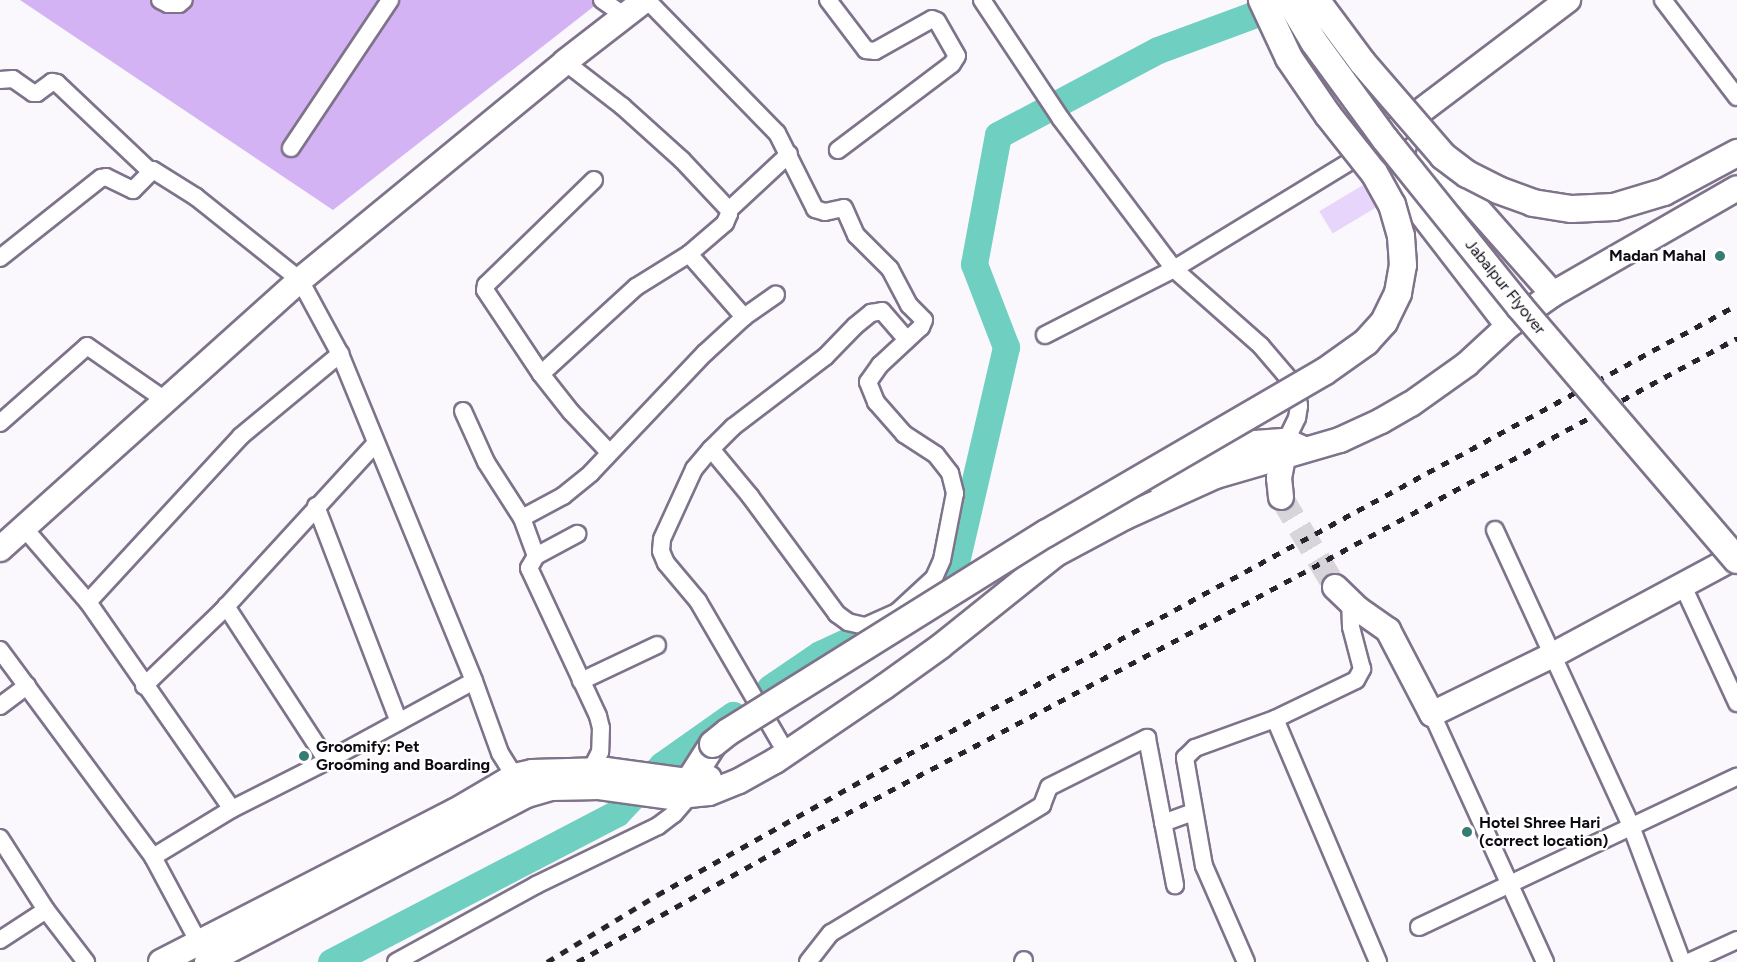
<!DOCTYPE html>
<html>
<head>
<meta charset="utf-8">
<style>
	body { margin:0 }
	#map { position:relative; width:1737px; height:962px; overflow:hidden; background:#faf8fd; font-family:Figtree,sans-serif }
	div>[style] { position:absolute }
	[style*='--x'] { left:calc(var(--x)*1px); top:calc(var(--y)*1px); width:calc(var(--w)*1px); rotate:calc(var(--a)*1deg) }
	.forest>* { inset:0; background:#d3b3f3 }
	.river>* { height:27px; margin:-13.5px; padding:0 13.5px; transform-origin:13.5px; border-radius:13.5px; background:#6fcfc0 }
	.building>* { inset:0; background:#e8d5fc; transform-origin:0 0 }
	.secondary-tunnel>* { height:24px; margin-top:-12px; transform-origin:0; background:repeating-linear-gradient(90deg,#d7d4da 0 24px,transparent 0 36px) }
	.roads { filter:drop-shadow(2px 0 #7e738a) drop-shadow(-2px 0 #7e738a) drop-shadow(0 2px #7e738a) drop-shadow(0 -2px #7e738a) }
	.street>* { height:16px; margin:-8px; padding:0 8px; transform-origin:8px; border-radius:8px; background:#fff }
	.secondary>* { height:24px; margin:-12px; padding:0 12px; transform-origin:12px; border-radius:12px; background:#fff }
	.primary>* { height:26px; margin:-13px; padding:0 13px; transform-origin:13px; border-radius:13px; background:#fff }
	.rail>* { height:4.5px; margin-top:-2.25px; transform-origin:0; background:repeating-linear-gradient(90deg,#28242c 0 8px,transparent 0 16px) }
	.bridges { filter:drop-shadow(2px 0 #7e738a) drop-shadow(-2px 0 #7e738a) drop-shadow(0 2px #7e738a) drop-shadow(0 -2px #7e738a) }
	.primary-bridge>* { height:26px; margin:-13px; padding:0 13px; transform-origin:13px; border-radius:13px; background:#fff }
	.dots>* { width:16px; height:16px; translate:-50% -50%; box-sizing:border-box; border:3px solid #fff; border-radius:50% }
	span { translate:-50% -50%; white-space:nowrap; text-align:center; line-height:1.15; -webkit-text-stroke:4.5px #fff; paint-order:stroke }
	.poi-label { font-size:16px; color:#0e0a12; font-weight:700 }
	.right { translate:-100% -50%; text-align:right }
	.left { translate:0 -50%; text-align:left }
	.street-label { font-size:16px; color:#0e0a12 }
</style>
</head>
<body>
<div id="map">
	<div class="forest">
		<i style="clip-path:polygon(20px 0,602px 0,333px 210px)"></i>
	</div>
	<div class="river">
		<i style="--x:921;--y:602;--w:53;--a:-48.8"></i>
		<i style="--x:956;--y:562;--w:221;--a:-76.9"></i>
		<i style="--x:1006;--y:347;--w:89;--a:-111.1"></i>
		<i style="--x:974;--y:264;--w:131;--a:-79.5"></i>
		<i style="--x:998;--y:135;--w:181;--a:-28"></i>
		<i style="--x:1158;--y:50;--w:139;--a:-20.3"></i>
		<i style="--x:770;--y:688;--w:60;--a:-34.2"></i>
		<i style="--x:820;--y:654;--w:76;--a:-24.9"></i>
		<i style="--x:331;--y:962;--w:322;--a:-27.5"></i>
		<i style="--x:617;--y:813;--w:66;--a:-46.8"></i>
		<i style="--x:662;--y:765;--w:87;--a:-35.2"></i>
	</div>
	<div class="building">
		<i style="left:1363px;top:185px;width:26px;height:51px;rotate:59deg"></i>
	</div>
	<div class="secondary-tunnel">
		<i style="--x:1281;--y:497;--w:105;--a:59"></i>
	</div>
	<div class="roads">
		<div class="street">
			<i style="--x:160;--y:0;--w:9;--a:27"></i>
			<i style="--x:168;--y:4;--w:11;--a:0"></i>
			<i style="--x:179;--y:4;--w:6;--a:-39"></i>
			<i style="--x:602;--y:0;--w:28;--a:35"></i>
			<i style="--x:647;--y:0;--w:186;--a:45.7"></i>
			<i style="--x:777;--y:133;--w:85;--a:63.4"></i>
			<i style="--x:815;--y:209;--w:10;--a:17"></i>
			<i style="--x:825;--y:212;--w:19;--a:-12"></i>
			<i style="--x:844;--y:208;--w:30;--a:66"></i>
			<i style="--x:856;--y:235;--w:48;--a:45"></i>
			<i style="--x:890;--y:269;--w:41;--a:62.2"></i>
			<i style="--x:909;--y:305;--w:21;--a:45"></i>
			<i style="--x:924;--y:320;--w:8;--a:113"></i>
			<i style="--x:921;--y:327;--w:56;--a:137.2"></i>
			<i style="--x:880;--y:365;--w:21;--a:125"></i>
			<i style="--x:868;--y:382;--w:22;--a:68"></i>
			<i style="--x:876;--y:402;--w:43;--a:48.8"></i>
			<i style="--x:904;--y:434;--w:38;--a:33"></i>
			<i style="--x:936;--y:455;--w:23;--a:52"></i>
			<i style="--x:950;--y:473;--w:21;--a:76"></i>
			<i style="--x:955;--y:493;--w:68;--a:101"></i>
			<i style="--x:942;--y:560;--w:20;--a:114"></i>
			<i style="--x:934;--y:578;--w:50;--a:137.4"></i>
			<i style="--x:897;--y:612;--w:35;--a:156"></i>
			<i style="--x:865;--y:626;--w:17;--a:-167"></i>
			<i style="--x:848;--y:622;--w:14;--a:-144"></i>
			<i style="--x:837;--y:614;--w:147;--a:-126.4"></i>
			<i style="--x:750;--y:496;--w:61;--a:-129.7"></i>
			<i style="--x:828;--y:0;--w:63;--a:52.8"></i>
			<i style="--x:866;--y:50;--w:9;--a:6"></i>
			<i style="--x:875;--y:51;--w:65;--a:-29.3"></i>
			<i style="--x:932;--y:19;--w:5;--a:22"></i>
			<i style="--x:937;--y:21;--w:40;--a:60.3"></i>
			<i style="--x:957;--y:56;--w:9;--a:122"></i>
			<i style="--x:952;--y:64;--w:143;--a:143"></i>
			<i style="--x:982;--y:0;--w:143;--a:56.4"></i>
			<i style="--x:1061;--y:119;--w:188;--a:53"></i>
			<i style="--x:1174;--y:269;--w:116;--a:41.5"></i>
			<i style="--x:1261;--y:346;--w:45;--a:49.5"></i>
			<i style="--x:1290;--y:380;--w:15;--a:62"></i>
			<i style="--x:1297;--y:393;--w:13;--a:81"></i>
			<i style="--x:1299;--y:406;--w:12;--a:99"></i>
			<i style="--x:1297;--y:418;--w:25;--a:116"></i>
			<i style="--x:1663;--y:0;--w:122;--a:52.7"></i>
			<i style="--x:0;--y:80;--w:13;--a:-4"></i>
			<i style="--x:13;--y:79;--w:24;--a:35"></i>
			<i style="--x:33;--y:93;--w:4;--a:0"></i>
			<i style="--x:37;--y:93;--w:19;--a:-36"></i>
			<i style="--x:52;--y:82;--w:5;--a:11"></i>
			<i style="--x:57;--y:83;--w:128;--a:43.4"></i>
			<i style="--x:291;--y:148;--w:178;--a:-56.2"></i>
			<i style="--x:594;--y:180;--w:151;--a:135.8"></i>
			<i style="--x:486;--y:285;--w:5;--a:101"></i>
			<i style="--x:485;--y:290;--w:101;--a:56.3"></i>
			<i style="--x:541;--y:374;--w:48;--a:51.7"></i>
			<i style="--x:571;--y:412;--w:55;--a:46.5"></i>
			<i style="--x:729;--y:210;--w:82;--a:-43"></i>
			<i style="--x:689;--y:254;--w:84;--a:48.9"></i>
			<i style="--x:0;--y:258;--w:129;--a:-38.4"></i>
			<i style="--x:101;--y:178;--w:5;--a:-11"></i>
			<i style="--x:106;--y:177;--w:30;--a:26"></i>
			<i style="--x:133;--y:190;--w:28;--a:-45"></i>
			<i style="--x:153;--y:170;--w:51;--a:32.1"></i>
			<i style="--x:196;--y:197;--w:133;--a:38.6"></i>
			<i style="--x:300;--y:280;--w:84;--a:61.6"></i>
			<i style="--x:340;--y:354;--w:353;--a:67.7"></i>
			<i style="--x:474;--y:681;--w:77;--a:70.1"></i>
			<i style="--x:500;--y:753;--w:36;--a:58"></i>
			<i style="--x:1045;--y:335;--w:145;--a:-27.1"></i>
			<i style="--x:1174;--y:269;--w:228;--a:-31.4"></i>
			<i style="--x:541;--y:374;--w:129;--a:-42.5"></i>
			<i style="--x:636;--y:287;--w:62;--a:-31.9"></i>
			<i style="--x:689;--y:254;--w:48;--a:-40.7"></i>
			<i style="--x:725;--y:223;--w:10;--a:-66"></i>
			<i style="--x:729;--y:214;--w:4;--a:-90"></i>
			<i style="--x:729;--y:210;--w:69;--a:-133.2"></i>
			<i style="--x:682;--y:160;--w:81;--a:-138"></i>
			<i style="--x:622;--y:106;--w:72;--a:-142.3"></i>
			<i style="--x:463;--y:411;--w:56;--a:65.7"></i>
			<i style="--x:486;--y:462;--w:67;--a:57.3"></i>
			<i style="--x:522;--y:518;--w:40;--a:69.8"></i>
			<i style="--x:536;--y:556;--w:14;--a:120"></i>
			<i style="--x:529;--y:568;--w:163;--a:65"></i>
			<i style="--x:598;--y:716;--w:12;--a:76"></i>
			<i style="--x:601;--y:728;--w:24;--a:92"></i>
			<i style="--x:600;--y:752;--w:20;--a:117"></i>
			<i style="--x:0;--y:423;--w:116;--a:-41.5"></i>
			<i style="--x:87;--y:346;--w:95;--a:34.7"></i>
			<i style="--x:316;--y:506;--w:231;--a:69"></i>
			<i style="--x:522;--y:518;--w:47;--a:-28.2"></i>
			<i style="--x:563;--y:496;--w:36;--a:-39"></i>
			<i style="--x:591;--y:473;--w:166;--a:-46.5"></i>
			<i style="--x:705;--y:353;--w:53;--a:-42.7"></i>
			<i style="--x:744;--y:317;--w:39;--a:-35"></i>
			<i style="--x:25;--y:529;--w:96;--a:49.2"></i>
			<i style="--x:88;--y:602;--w:252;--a:55.2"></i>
			<i style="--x:1495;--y:530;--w:326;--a:65.3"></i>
			<i style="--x:1631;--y:826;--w:145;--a:69.4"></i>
			<i style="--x:536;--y:556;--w:47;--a:-28.2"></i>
			<i style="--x:1683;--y:586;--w:129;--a:65.2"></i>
			<i style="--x:88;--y:602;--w:226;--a:-47.3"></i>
			<i style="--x:241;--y:436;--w:129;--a:-39.6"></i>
			<i style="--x:226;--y:606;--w:185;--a:56.9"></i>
			<i style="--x:0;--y:650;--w:257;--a:53.5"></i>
			<i style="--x:153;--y:857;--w:108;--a:61.8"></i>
			<i style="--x:581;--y:681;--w:84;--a:-25.3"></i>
			<i style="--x:144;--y:686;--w:110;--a:-43.9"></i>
			<i style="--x:223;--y:610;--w:225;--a:-47.5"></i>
			<i style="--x:0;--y:706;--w:34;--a:-37"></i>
			<i style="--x:1432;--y:714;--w:273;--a:65.5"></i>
			<i style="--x:1275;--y:719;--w:264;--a:67"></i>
			<i style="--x:780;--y:742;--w:163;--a:-120.2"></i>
			<i style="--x:698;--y:601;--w:50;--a:-130.1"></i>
			<i style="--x:666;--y:563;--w:13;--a:-113"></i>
			<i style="--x:661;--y:551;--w:12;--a:-85"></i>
			<i style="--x:662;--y:539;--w:77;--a:-65.4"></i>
			<i style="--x:694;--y:469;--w:26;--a:-50"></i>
			<i style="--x:711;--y:449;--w:31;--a:-45"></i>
			<i style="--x:733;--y:427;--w:116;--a:-37.3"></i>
			<i style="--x:825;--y:357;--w:43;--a:-45.9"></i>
			<i style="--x:855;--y:326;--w:21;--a:-39"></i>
			<i style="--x:871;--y:313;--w:11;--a:-10"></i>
			<i style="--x:882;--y:311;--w:38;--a:49"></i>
			<i style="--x:1163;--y:823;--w:33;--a:-20"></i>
			<i style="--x:0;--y:838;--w:85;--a:57.4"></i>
			<i style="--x:46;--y:910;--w:66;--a:52.4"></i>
			<i style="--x:153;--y:857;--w:92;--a:-31.3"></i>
			<i style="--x:232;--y:809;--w:106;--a:-26.8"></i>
			<i style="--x:327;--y:761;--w:167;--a:-28.6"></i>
			<i style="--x:1419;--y:927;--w:352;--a:-25.3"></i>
			<i style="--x:0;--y:940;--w:55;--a:-33.1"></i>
			<i style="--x:396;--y:962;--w:160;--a:-28.8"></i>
			<i style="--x:536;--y:885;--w:136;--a:-25.8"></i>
			<i style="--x:658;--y:826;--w:20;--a:-37"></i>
			<i style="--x:674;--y:814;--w:29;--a:-49"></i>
			<i style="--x:808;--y:962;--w:37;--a:-52"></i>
			<i style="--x:831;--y:933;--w:247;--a:-31.2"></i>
			<i style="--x:1042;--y:805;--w:19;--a:-69"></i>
			<i style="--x:1049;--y:787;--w:110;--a:-26.6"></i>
			<i style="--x:1147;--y:738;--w:150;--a:79.2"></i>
			<i style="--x:1023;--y:962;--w:2;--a:-63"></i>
			<i style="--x:1246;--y:962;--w:105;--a:-113.6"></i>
			<i style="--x:1204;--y:866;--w:110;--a:-100"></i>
			<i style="--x:1185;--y:758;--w:14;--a:-45"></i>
			<i style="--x:1195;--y:748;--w:85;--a:-19.9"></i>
			<i style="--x:1275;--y:719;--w:90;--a:-25.7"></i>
			<i style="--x:1356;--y:680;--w:13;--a:-61"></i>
			<i style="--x:1362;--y:669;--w:43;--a:-104.7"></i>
			<i style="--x:1351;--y:627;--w:25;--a:-92"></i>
			<i style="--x:1689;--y:962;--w:53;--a:-24.6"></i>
		</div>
		<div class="secondary">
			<i style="--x:1271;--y:0;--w:195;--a:55.7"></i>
			<i style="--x:1381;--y:161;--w:208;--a:52.4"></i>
			<i style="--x:1372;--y:148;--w:246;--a:-37.1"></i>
			<i style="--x:1429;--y:154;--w:187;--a:48.5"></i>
			<i style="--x:1161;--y:484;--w:63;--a:-26.6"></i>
			<i style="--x:1217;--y:456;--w:40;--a:-18.9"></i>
			<i style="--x:1255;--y:443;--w:31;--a:-4"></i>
			<i style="--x:1286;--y:441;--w:20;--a:24"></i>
			<i style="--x:1281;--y:497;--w:19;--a:-96"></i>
			<i style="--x:1279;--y:478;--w:33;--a:-79"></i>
			<i style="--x:0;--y:549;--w:403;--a:-41.9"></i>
			<i style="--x:300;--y:280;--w:343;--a:-39.4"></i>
			<i style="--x:565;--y:62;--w:101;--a:-37.8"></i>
			<i style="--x:1335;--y:587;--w:32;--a:44"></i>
			<i style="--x:1358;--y:609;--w:37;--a:35"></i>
			<i style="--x:1388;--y:630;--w:95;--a:62.4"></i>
			<i style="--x:1432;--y:714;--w:135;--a:-26"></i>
			<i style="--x:1553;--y:655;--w:209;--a:-28.3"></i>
			<i style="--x:161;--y:962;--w:331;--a:-27.2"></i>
			<i style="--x:455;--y:811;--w:69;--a:-30.3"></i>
			<i style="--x:515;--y:776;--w:17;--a:-13"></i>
			<i style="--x:532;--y:772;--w:74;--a:-1.5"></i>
			<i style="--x:606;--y:770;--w:76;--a:7.6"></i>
			<i style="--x:681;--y:780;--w:28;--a:-4"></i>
			<i style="--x:207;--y:962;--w:361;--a:-27.6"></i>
			<i style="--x:527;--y:795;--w:26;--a:-16"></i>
			<i style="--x:552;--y:788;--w:47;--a:-1.2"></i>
			<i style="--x:599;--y:787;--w:73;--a:7.9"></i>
			<i style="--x:671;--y:797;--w:38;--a:-6"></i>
			<i style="--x:709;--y:793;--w:32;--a:-22"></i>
			<i style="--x:739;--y:781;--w:41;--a:-29.1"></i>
			<i style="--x:775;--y:761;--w:132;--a:-34.2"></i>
			<i style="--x:884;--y:687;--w:70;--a:-35.7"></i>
			<i style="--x:941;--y:646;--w:147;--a:-38.7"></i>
			<i style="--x:1056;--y:554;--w:78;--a:-28.2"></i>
			<i style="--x:1125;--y:517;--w:100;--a:-24.3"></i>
			<i style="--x:1216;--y:476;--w:129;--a:-16.2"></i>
			<i style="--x:1340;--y:440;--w:45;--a:-24.9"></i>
			<i style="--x:1381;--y:421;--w:34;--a:-30"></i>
			<i style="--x:1411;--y:404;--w:69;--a:-35.5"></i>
			<i style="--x:1467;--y:364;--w:56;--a:-42.8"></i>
			<i style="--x:1508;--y:326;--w:55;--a:-35.4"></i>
			<i style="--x:1553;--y:294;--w:212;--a:-29.9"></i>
		</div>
		<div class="primary">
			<i style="--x:690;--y:780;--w:43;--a:-57.4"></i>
		</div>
	</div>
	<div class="rail">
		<i style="--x:547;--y:962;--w:129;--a:-31.3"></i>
		<i style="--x:657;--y:895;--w:287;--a:-29.2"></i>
		<i style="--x:907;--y:755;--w:944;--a:-28.47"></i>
		<i style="--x:577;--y:962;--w:243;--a:-29.1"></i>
		<i style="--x:789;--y:844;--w:528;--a:-27.78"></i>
		<i style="--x:1256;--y:598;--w:547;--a:-28.39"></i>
	</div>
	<div class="bridges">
		<div class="primary-bridge">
			<i style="--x:1289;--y:0;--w:49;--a:59.2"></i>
			<i style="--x:1314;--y:42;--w:120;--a:53.8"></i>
			<i style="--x:1385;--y:139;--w:216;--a:51.2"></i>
			<i style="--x:1520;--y:307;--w:333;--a:49.4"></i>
			<i style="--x:1316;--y:0;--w:77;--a:53.4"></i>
			<i style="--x:1362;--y:62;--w:124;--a:49.2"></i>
			<i style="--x:1443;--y:156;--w:30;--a:37"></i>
			<i style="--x:1467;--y:174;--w:35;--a:27"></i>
			<i style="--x:1498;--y:190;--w:37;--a:20"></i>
			<i style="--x:1533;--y:203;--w:39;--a:9"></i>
			<i style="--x:1572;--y:209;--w:42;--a:-2.7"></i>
			<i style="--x:1614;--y:207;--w:52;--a:-16.7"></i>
			<i style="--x:1664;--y:192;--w:83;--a:-28.1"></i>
			<i style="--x:713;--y:744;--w:19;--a:-39"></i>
			<i style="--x:728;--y:732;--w:376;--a:-32"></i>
			<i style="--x:1047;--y:533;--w:320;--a:-30.2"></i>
			<i style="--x:1324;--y:372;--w:52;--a:-35.5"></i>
			<i style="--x:1366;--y:342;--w:27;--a:-48"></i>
			<i style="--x:1384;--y:322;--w:32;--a:-64"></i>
			<i style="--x:1398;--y:293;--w:28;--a:-80"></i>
			<i style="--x:1403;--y:265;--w:29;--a:-94"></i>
			<i style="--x:1401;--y:236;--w:32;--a:-106"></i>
			<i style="--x:1392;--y:205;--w:37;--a:-119"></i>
			<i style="--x:1374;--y:173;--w:74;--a:-128.4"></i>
			<i style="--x:1328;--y:115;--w:69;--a:-124.4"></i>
			<i style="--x:1289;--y:58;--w:64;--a:-115"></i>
		</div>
	</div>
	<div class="dots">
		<i style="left:1720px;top:256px;background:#367c72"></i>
		<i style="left:304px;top:756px;background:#367c72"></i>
		<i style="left:1467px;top:832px;background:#367c72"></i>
	</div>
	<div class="poi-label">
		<span class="right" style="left:1706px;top:256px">Madan Mahal</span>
		<span class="left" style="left:316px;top:756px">Groomify: Pet<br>Grooming and Boarding</span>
		<span class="left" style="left:1479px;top:832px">Hotel Shree Hari<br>(correct location)</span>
	</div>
	<div class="street-label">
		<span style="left:1505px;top:287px;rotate:51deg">Jabalpur Flyover</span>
	</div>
</div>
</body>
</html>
